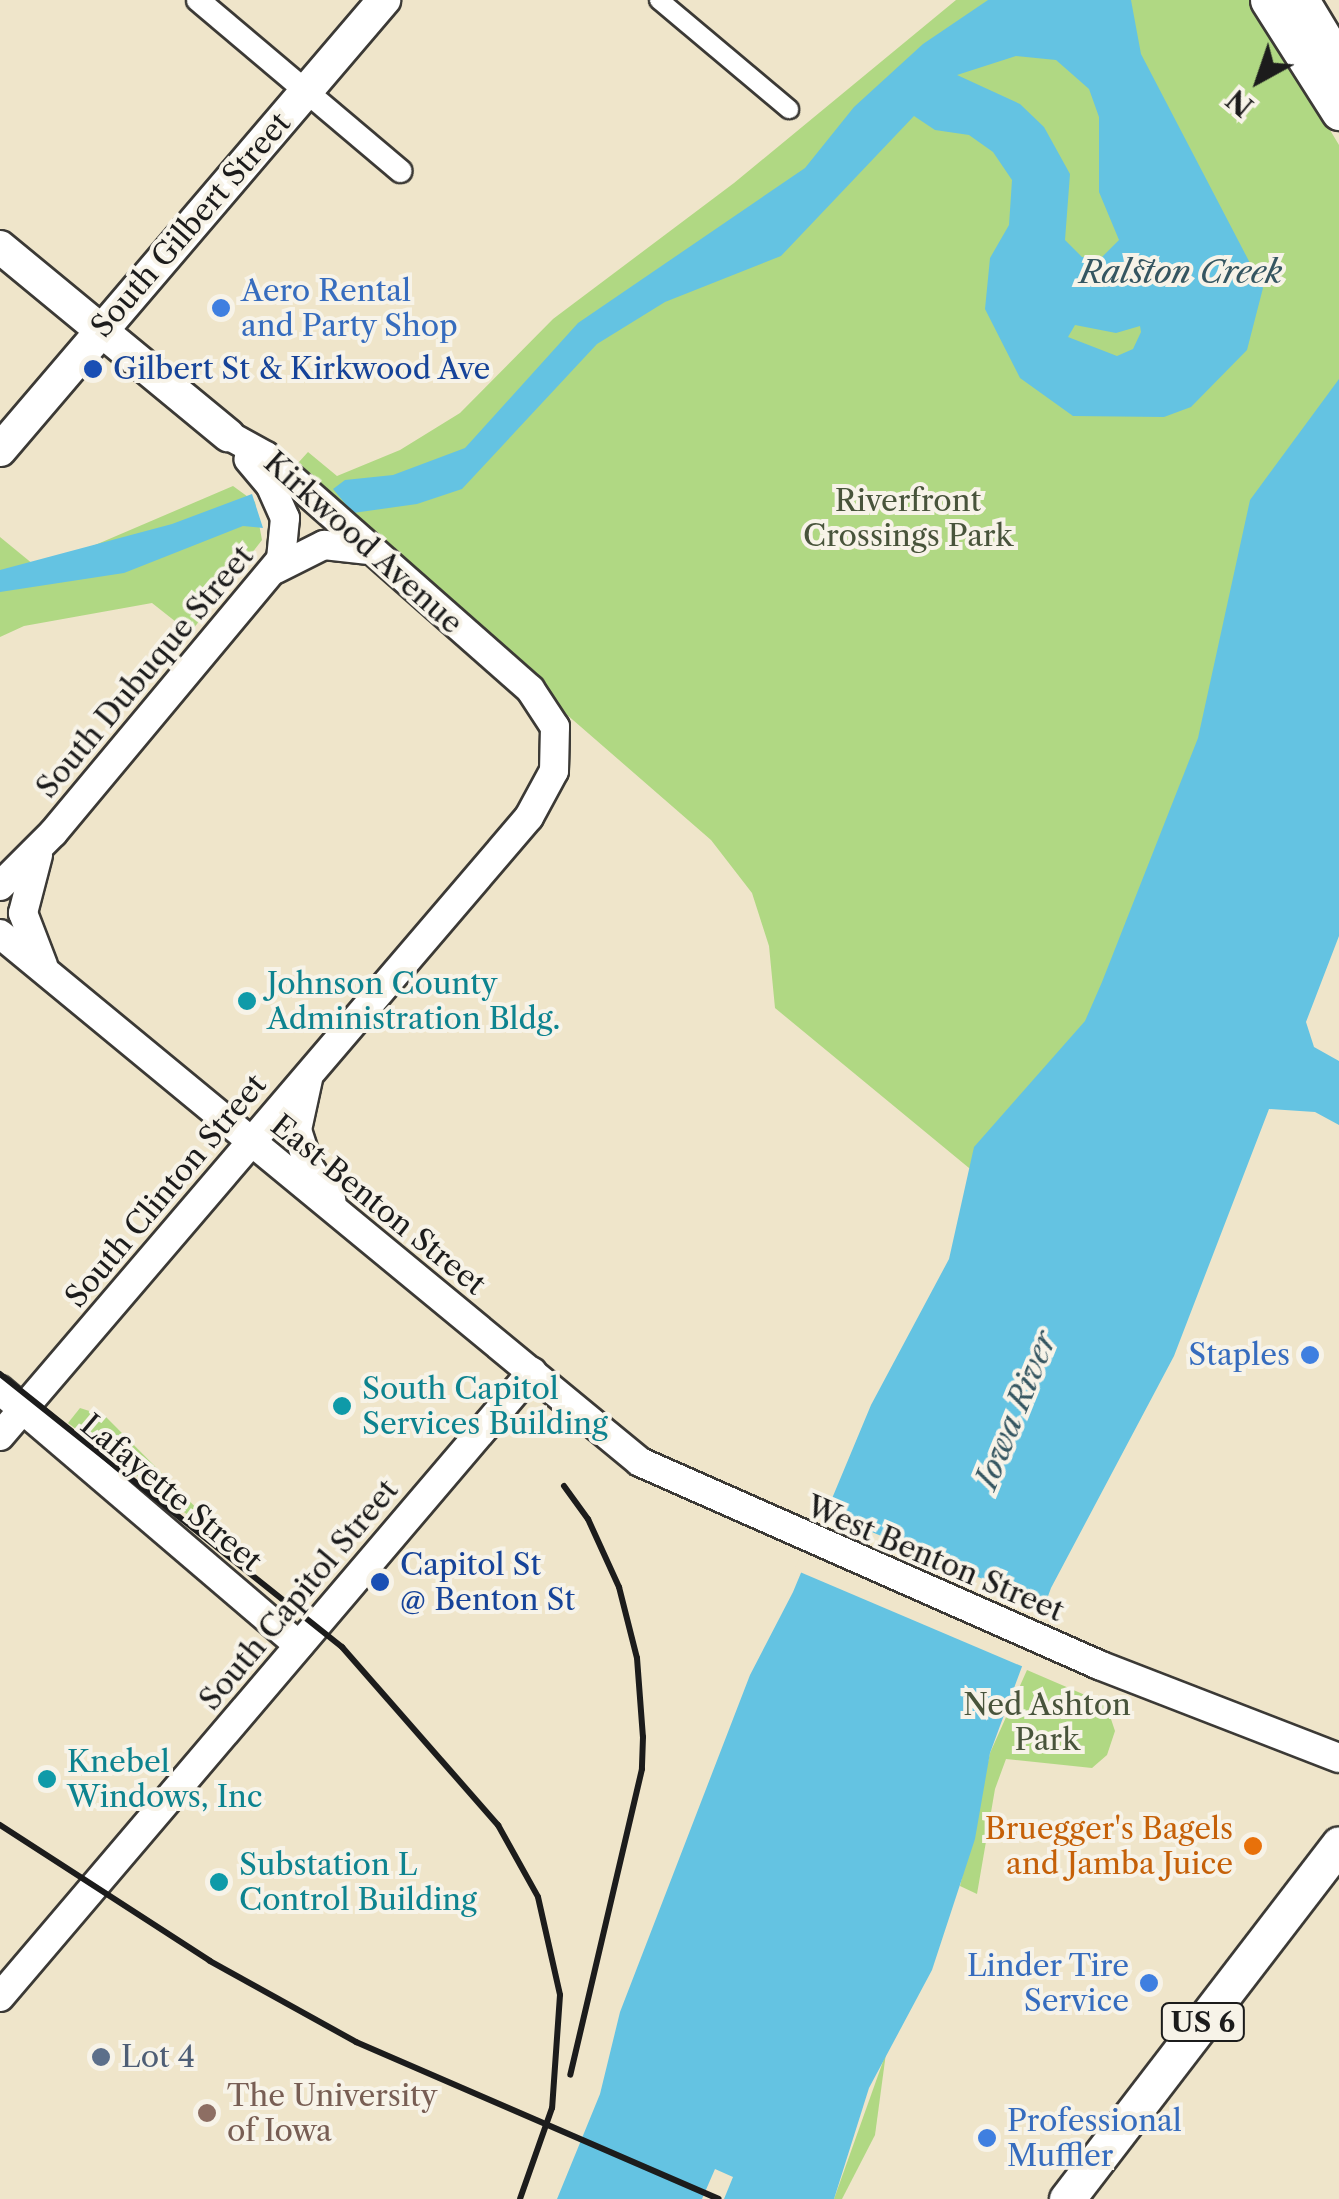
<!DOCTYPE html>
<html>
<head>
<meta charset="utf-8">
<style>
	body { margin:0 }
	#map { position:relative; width:1339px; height:2199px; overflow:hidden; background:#efe5ca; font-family:"Libre Caslon Text",serif }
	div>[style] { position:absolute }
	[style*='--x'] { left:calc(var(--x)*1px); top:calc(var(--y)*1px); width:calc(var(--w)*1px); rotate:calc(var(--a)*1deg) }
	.green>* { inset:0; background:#b0d883 }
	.water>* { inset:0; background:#64c3e2 }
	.pier>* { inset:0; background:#efe5ca; transform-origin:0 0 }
	.roads { filter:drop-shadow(2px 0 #3c3a36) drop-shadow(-2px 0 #3c3a36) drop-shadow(0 2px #3c3a36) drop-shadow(0 -2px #3c3a36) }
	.pedestrian>* { height:18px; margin:-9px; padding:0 9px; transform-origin:9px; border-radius:9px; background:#fff }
	.minor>* { height:22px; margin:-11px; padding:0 11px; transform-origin:11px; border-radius:11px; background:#fff }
	.tertiary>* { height:28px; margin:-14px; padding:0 14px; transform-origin:14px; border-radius:14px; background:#fff }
	.secondary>* { height:32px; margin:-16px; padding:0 16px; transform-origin:16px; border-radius:16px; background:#fff }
	.primary>* { height:35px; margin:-17.5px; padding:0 17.5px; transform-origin:17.5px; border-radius:17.5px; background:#fff }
	.rail>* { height:6px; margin:-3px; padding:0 3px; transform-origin:3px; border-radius:3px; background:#1c1c1c }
	.dots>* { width:28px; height:28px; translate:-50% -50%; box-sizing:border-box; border:5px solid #f7f3e8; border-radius:50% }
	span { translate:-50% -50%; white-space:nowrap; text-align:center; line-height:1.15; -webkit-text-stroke:8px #f7f3e8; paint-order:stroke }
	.shield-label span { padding:2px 8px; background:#f7f3e8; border:2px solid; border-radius:8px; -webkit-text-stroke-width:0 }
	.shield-label { font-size:28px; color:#1c1c1c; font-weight:700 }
	.street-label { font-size:30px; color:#1c1c1c }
	.shop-label { font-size:30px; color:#366cbe }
	.left { translate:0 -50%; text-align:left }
	.right { translate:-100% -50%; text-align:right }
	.transit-label { font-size:30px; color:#164399 }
	.park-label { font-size:30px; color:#48543b }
	.culture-label { font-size:30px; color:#0d838f }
	.food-label { font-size:30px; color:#c56008 }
	.service-label { font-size:30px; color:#4e5e75 }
	.education-label { font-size:30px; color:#785e54 }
	.water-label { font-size:32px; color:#355661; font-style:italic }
	.north { position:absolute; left:1209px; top:30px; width:100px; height:100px; -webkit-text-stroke:8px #f7f3e8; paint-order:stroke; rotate:220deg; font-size:28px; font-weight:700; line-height:40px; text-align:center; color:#1c1c1c }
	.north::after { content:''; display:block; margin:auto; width:35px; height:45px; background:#1c1c1c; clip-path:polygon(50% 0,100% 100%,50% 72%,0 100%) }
</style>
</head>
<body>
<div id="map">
	<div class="green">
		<i style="clip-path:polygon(956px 0,1252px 0,1339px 145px,1339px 460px,1137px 970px,986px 1182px,775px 1008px,769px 946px,752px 893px,711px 840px,289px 473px,308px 452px,337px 476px,400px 450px,460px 413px,553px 319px,734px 183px)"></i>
		<i style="clip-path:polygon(233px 486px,255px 502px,262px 540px,190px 633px,152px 603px,24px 626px,0 637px,0 537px,39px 569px)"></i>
		<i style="clip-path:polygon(80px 1408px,105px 1416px,253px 1565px,68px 1423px)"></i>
		<i style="clip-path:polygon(1027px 1670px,1106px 1704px,1115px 1731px,1107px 1755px,1092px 1768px,1006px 1759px,995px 1789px,977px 1894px,960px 1886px,990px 1753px)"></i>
		<i style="clip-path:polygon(886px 2053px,875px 2135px,842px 2199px,834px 2199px)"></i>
	</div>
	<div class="water">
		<i style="clip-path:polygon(evenodd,988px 0,1131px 0,1141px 54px,1263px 288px,1247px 350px,1191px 407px,1164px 417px,1073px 416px,1020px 378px,985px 309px,990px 258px,1009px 225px,1012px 180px,993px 152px,969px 135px,935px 130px,914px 116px,781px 256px,665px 302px,597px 344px,462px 489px,417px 504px,353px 513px,333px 489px,345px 480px,393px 475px,465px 448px,578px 323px,805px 168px,854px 107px,923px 44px,988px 0,1016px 56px,1056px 60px,1089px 89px,1099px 117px,1099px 192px,1119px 240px,1102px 257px,1082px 257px,1065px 240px,1070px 174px,1044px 127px,1020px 104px,957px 75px,1016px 56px,988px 0,1075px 325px,1116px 333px,1140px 326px,1141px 332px,1133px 349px,1117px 356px,1068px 337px,1075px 325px)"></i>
		<i style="clip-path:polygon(1339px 379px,1339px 936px,1306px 1022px,1314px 1047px,1339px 1061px,1339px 1125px,1315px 1112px,1269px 1109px,1174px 1356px,1051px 1588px,990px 1753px,975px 1839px,932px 1970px,869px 2088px,834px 2199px,724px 2199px,733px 2177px,715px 2169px,702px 2199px,557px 2199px,600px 2094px,620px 2012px,750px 1675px,793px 1592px,871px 1405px,949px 1259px,974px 1147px,1085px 1021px,1102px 982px,1198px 738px,1250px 500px)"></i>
		<i style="clip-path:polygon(252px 494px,263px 528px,243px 526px,124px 573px,0 592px,0 570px,172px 524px)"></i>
	</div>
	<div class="pier">
		<i style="left:820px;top:1510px;width:249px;height:65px;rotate:23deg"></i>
	</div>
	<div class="roads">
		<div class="pedestrian">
			<i style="--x:659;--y:0;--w:170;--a:40"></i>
		</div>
		<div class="minor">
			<i style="--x:198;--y:0;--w:265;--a:40.2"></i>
		</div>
		<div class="tertiary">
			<i style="--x:276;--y:569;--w:54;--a:-26.6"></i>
			<i style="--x:324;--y:545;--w:43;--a:6.6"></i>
			<i style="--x:38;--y:855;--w:60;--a:104.5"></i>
			<i style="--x:23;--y:913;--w:56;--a:69"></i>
			<i style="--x:0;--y:886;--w:75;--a:-45"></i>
			<i style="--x:53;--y:833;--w:356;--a:-50.2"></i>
			<i style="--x:281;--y:559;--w:41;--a:-84.4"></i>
			<i style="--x:285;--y:518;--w:35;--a:-114"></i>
			<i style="--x:271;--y:486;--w:35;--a:-130"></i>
			<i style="--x:0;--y:934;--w:830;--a:39.52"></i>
			<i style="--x:640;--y:1462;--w:502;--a:23.86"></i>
			<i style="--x:1099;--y:1665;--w:257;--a:21.2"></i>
			<i style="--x:308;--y:1079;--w:52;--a:102.2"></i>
			<i style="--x:297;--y:1130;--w:39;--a:72"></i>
			<i style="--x:309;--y:1167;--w:40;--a:56"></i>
			<i style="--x:0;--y:1390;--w:393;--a:40.5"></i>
			<i style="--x:0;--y:1436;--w:814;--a:-49.48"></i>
			<i style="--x:529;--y:817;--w:52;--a:-61.5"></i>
			<i style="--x:554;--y:771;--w:44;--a:-88.7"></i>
			<i style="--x:555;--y:727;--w:45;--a:-123.3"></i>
			<i style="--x:530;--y:689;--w:352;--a:-138.6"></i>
			<i style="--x:266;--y:456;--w:43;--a:-151.1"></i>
			<i style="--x:0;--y:1997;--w:821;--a:-49.6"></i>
		</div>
		<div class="secondary">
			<i style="--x:0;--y:247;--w:296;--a:39.5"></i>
			<i style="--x:0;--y:450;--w:592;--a:-49.52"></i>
		</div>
		<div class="primary">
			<i style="--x:1268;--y:0;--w:133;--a:57.6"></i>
			<i style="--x:1301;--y:0;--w:74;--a:58.9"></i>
			<i style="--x:1067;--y:2199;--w:447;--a:-52.5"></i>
		</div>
	</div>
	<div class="rail">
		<i style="--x:0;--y:1374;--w:438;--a:38.6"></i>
		<i style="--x:342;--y:1647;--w:237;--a:48.8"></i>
		<i style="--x:498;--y:1825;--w:82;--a:60.9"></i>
		<i style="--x:538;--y:1897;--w:100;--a:77.3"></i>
		<i style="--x:560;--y:1995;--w:113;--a:94"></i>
		<i style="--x:552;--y:2108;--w:96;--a:109.4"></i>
		<i style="--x:564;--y:1486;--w:41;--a:54"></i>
		<i style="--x:588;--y:1519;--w:75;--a:65.5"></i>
		<i style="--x:619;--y:1587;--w:73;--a:75.8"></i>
		<i style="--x:637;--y:1658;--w:79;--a:85.7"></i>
		<i style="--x:643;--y:1737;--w:32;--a:92"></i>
		<i style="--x:642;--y:1769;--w:314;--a:103.2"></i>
		<i style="--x:0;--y:1825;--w:250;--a:32.9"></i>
		<i style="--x:210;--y:1961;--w:167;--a:29"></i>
		<i style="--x:356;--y:2042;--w:395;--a:23.4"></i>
	</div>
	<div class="dots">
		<i style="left:221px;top:308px;background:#3f7fe0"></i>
		<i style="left:93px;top:369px;background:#1a4fb4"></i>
		<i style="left:247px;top:1001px;background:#0f9aa8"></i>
		<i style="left:1310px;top:1355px;background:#3f7fe0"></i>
		<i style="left:342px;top:1406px;background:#0f9aa8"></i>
		<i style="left:380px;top:1582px;background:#1a4fb4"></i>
		<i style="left:47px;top:1779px;background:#0f9aa8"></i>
		<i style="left:1253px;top:1846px;background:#e8710a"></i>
		<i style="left:219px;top:1882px;background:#0f9aa8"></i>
		<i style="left:1149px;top:1983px;background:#3f7fe0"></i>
		<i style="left:101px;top:2057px;background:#5c6f8a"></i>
		<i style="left:207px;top:2113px;background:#8d6e63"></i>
		<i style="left:987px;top:2138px;background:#3f7fe0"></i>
	</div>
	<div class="shield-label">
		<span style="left:1203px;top:2022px">US 6</span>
	</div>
	<div class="street-label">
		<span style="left:191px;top:225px;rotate:-49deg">South Gilbert Street</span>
		<span style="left:363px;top:543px;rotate:42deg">Kirkwood Avenue</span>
		<span style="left:145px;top:672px;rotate:-50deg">South Dubuque Street</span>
		<span style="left:166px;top:1191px;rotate:-50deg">South Clinton Street</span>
		<span style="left:378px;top:1205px;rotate:39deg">East Benton Street</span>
		<span style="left:171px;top:1493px;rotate:40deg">Lafayette Street</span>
		<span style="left:935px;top:1559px;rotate:23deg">West Benton Street</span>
		<span style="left:299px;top:1595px;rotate:-50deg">South Capitol Street</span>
	</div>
	<div class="shop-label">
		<span class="left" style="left:241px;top:308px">Aero Rental<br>and Party Shop</span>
		<span class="right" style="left:1290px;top:1355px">Staples</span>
		<span class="right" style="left:1129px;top:1983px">Linder Tire<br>Service</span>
		<span class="left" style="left:1007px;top:2138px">Professional<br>Muffler</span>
	</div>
	<div class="transit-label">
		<span class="left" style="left:113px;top:369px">Gilbert St &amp; Kirkwood Ave</span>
		<span class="left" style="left:400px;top:1582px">Capitol St<br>@ Benton St</span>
	</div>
	<div class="park-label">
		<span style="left:908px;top:518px">Riverfront<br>Crossings Park</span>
		<span style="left:1047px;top:1722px">Ned Ashton<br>Park</span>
	</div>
	<div class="culture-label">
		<span class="left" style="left:267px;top:1001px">Johnson County<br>Administration Bldg.</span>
		<span class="left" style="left:362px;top:1406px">South Capitol<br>Services Building</span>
		<span class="left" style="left:67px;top:1779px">Knebel<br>Windows, Inc</span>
		<span class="left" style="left:239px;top:1882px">Substation L<br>Control Building</span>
	</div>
	<div class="food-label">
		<span class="right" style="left:1233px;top:1846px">Bruegger's Bagels<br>and Jamba Juice</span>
	</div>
	<div class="service-label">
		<span class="left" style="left:121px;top:2057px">Lot 4</span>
	</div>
	<div class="education-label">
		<span class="left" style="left:227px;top:2113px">The University<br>of Iowa</span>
	</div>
	<div class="water-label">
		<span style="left:1181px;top:272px">Ralston Creek</span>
		<span style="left:1016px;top:1410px;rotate:-68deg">Iowa River</span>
	</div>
	<div class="north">N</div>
</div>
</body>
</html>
